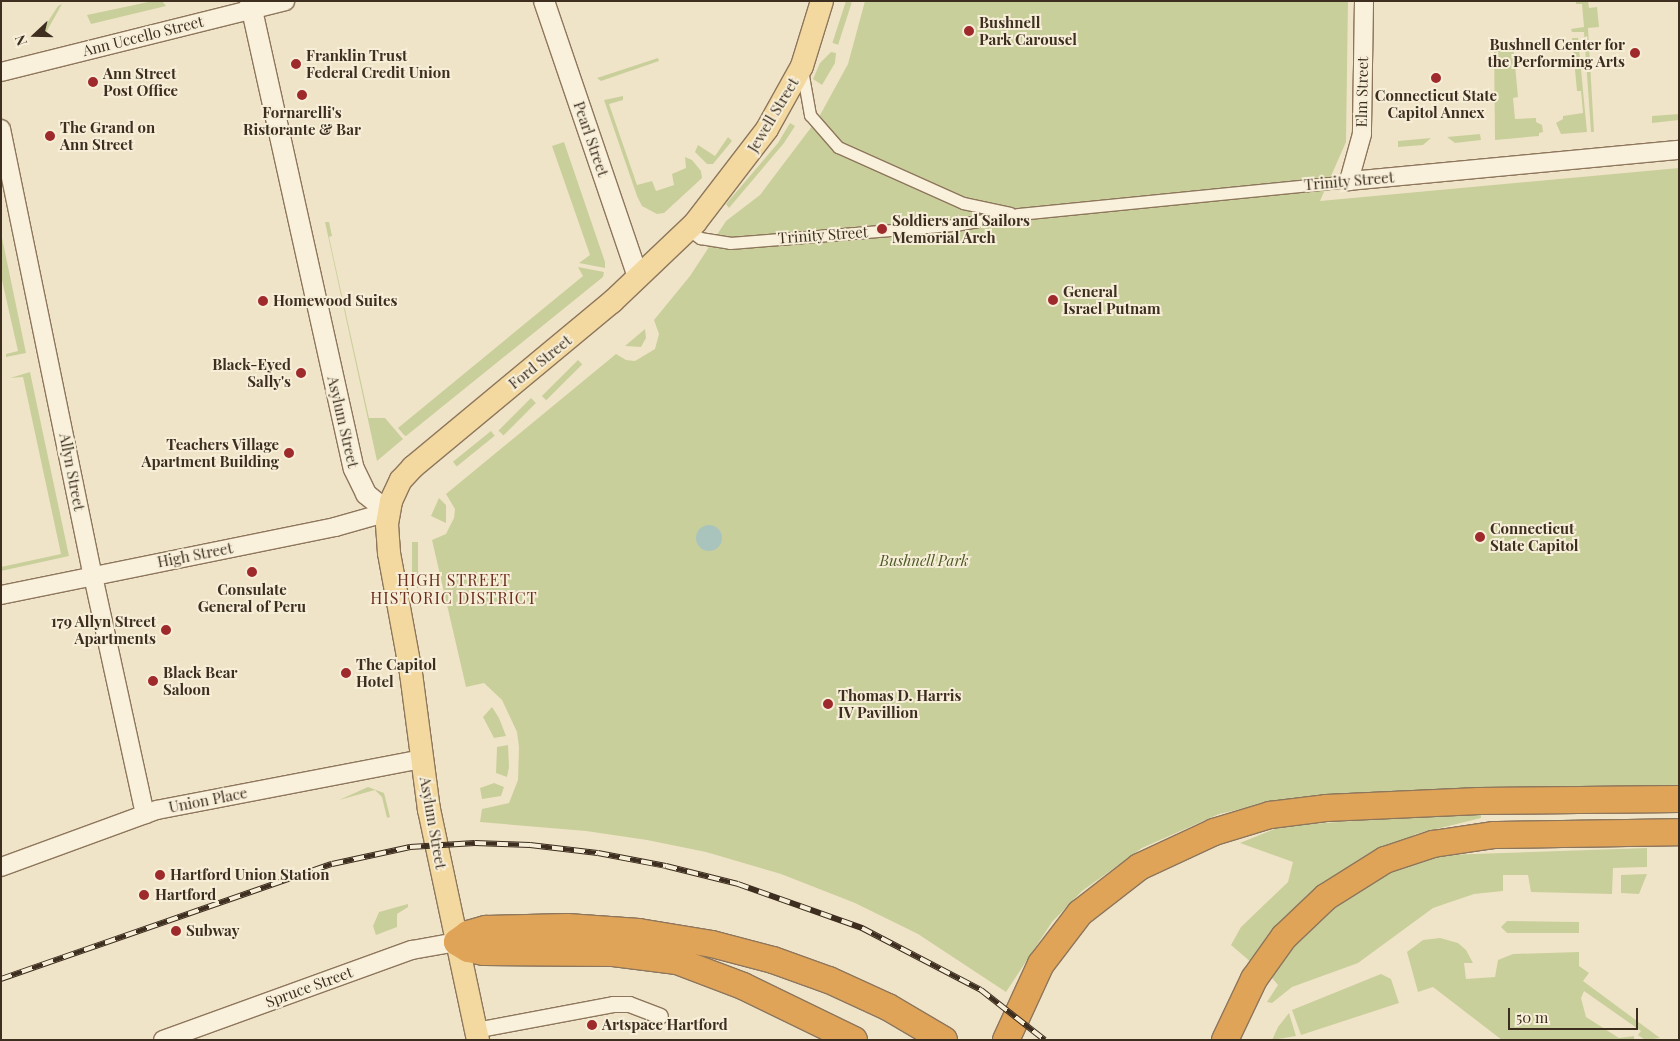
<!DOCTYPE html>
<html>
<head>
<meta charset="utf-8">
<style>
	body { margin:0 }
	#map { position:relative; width:1680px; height:1041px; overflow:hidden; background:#f0e4c8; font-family:"Playfair Display",serif }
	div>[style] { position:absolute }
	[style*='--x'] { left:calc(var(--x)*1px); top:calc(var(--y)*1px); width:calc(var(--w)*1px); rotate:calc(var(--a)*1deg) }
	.green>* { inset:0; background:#c9cf9b; transform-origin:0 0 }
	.water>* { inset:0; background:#a9c4bc }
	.round { border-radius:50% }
	.roads { filter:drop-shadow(1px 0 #8d765c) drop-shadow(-1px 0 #8d765c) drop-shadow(0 1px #8d765c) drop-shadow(0 -1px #8d765c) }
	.pedestrian>* { height:11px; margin:-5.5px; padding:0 5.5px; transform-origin:5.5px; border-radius:5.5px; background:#faf1dc }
	.minor>* { height:15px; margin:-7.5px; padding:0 7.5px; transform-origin:7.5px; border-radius:7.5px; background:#faf1dc }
	.tertiary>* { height:18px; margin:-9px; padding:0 9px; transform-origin:9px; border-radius:9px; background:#faf1dc }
	.secondary>* { height:20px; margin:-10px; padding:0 10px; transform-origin:10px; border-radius:10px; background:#faf1dc }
	.primary>* { height:22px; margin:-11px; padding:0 11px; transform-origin:11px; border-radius:11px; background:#f3d9a0 }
	.motorway>* { height:26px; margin:-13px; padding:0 13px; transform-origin:13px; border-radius:13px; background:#e0a458 }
	.rail>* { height:5.5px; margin-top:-2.75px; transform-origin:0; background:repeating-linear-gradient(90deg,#f7eed8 0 11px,#3d2e20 0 22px); box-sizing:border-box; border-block:1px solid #3d2e20 }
	.dots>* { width:14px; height:14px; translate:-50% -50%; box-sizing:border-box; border:2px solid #f7eed8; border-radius:50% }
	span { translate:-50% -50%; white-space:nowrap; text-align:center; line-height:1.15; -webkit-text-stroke:4px #f7eed8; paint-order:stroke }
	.poi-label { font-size:15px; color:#3d2e20; font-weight:700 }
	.left { translate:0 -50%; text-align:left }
	.right { translate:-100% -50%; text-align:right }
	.street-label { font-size:15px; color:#3d2e20 }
	.park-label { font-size:15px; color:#4d5a26; font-style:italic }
	.neighbourhood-label { font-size:16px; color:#6b2e1e; letter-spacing:1px }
	.frame { position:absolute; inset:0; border:2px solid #3d2e20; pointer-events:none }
	.north { position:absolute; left:10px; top:10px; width:50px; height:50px; -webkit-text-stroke:4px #f7eed8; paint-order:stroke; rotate:249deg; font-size:14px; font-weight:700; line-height:20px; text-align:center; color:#3d2e20 }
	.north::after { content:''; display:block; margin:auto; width:18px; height:22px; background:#3d2e20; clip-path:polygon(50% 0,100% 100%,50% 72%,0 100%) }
	.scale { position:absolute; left:1508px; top:1008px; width:130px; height:22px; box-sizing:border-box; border:2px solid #3d2e20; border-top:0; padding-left:6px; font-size:15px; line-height:18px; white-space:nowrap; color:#3d2e20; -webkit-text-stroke:4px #f7eed8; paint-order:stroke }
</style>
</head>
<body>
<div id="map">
	<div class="green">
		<i style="clip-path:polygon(153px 1px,162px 1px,166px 6px,91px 24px,87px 15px)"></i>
		<i style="left:846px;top:1px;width:6px;height:44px;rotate:18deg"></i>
		<i style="clip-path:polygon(865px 1px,1348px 1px,1346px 142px,1320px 201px,1679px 168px,1679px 790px,1259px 805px,1219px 814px,1142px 848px,1082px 891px,1052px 922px,1006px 992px,918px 934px,855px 903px,781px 874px,706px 852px,647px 840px,586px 831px,480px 822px,482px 809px,509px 803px,518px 780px,519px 747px,517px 732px,502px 700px,484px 683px,466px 687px,432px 540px,446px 534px,454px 518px,455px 509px,446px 494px,616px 354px,626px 360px,635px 361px,655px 349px,659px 334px,654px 320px,690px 276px,726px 221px,760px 195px,819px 117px,848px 64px)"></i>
		<i style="clip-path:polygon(1576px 1px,1588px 1px,1589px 8px,1597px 7px,1599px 27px,1588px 28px,1594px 132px,1591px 132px,1584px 32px,1572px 32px,1571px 29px,1584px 27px,1582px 4px,1576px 4px)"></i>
		<i style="clip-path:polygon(62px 4px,44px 36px,38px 37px,58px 6px)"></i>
		<i style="clip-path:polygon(1572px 38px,1578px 38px,1587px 132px,1561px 134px,1556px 123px,1563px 119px,1563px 116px,1583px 113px,1581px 91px,1577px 91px)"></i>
		<i style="clip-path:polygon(1513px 44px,1518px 97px,1513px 98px,1515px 119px,1536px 118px,1536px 122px,1542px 125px,1543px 132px,1539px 133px,1539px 136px,1495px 140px,1494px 46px)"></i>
		<i style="clip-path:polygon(831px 52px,836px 53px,835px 63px,822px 85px,813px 79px,820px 63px)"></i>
		<i style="clip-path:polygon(658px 58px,659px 61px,601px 81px,597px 78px)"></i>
		<i style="clip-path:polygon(623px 96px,623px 100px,609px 104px,637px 185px,652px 181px,656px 191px,674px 185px,672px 174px,686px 168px,685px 157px,692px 160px,701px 171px,702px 178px,664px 213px,657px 214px,642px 206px,637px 196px,604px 100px)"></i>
		<i style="clip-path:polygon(1679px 114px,1679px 120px,1652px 123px,1652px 116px)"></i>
		<i style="clip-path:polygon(790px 123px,795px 126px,784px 143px,729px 208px,726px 204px,778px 143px)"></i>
		<i style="clip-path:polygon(1480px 134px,1481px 140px,1455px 143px,1447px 137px)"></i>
		<i style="clip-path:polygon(728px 137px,732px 141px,713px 164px,707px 164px,695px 152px,698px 145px,715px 156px)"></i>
		<i style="clip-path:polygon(1431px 138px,1423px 145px,1398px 147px,1398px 141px)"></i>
		<i style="clip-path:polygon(564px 142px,605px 262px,605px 268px,579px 263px,590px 255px,552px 146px)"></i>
		<i style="clip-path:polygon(325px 222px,329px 222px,332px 236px,329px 237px,369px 418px,385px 418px,403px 439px,377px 461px)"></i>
		<i style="clip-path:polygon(1px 233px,26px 353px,6px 357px,6px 354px,18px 351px,1px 276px)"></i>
		<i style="clip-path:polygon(578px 267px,604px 272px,603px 277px,406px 436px,404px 435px,398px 428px,583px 276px)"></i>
		<i style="clip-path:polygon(645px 329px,646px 338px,641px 347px,625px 346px)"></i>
		<i style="left:578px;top:360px;width:6px;height:51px;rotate:45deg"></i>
		<i style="clip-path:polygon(30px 372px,69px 556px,1px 571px,1px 567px,61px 554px,23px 377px,10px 378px)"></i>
		<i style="left:531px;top:398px;width:7px;height:46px;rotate:45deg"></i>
		<i style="left:491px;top:431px;width:6px;height:49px;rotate:51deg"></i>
		<i style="clip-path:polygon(439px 498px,446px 505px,446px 523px,431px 516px)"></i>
		<i style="left:412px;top:542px;width:6px;height:46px"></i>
		<i style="clip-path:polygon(492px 707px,499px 718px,506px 736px,494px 738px,483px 717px)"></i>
		<i style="clip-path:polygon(508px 745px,509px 767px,507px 777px,496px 773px,497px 747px)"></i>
		<i style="clip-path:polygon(494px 783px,504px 787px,501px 796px,482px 799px,480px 788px)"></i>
		<i style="clip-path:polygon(368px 787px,384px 793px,390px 817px,387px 818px,382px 797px,375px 790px,339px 800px)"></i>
		<i style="clip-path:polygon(1481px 812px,1481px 818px,1416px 834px,1350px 866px,1323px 886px,1252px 963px,1231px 945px,1241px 927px,1288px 882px,1293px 862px,1240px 843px,1282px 826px)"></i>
		<i style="clip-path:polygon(1647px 848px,1647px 867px,1613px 868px,1612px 894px,1531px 892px,1528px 875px,1503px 875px,1503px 891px,1474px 894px,1433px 908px,1358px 963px,1292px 987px,1272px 1003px,1267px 1002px,1278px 985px,1272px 978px,1291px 949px,1333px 907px,1386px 874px,1444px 855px)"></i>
		<i style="clip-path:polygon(1647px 874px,1639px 894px,1621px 893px,1621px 875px)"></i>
		<i style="clip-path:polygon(408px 904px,408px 907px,397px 914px,397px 927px,376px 935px,373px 926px,379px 912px)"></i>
		<i style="clip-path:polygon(1507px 921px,1579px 922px,1579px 933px,1507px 933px,1501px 927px)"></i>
		<i style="clip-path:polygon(1440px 938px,1458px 943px,1466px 950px,1473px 963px,1464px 963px,1466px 979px,1495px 977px,1498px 960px,1513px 954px,1579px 952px,1579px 966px,1589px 973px,1583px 981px,1660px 1038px,1645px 1040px,1638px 1035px,1641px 1031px,1584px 991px,1581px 998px,1586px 1017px,1619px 1038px,1634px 1036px,1634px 1040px,1502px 1040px,1433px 987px,1418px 992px,1407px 952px,1423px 940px)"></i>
		<i style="clip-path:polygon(1381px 974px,1391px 979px,1399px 1003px,1301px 1035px,1292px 1010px)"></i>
		<i style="clip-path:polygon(1289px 1013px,1296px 1036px,1272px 1040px,1278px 1027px)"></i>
	</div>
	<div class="water">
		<i class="round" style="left:696px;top:525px;width:26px;height:26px"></i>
	</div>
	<div class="roads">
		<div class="pedestrian">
			<i style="--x:802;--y:70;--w:46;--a:79.9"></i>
			<i style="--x:810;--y:115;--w:43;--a:48.8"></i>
			<i style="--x:838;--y:147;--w:137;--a:24.1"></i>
			<i style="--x:963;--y:203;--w:48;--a:12"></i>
			<i style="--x:689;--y:230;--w:14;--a:36"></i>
			<i style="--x:700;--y:238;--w:30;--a:9"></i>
			<i style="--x:730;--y:243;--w:226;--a:-4.6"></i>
			<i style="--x:955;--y:225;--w:65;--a:-9.8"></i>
			<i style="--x:1019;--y:214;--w:332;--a:-5.7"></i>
		</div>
		<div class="minor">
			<i style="--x:475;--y:1030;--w:140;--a:-10.7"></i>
			<i style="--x:613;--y:1004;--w:16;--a:0"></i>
			<i style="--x:629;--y:1004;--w:33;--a:21"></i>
		</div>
		<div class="tertiary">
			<i style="--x:1364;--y:1;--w:133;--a:90.9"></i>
			<i style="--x:1362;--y:134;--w:49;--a:105.5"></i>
			<i style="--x:1349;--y:181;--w:331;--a:-5.4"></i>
			<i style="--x:1;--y:72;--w:293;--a:-14"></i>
			<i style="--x:1;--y:129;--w:456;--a:78.4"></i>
			<i style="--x:93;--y:576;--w:244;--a:77.7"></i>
			<i style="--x:1;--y:595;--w:341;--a:-11.5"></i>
			<i style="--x:335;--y:527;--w:55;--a:-15.8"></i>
			<i style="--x:1;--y:867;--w:166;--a:-20.1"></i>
			<i style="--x:157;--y:810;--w:270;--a:-10.9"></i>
			<i style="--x:163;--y:1040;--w:265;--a:-19.9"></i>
			<i style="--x:412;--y:950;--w:46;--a:-10.1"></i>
		</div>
		<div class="secondary">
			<i style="--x:250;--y:1;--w:479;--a:77.5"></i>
			<i style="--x:354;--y:469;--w:28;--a:64"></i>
			<i style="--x:366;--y:494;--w:28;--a:39"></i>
			<i style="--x:544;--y:1;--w:292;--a:71.2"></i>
		</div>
		<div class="primary">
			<i style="--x:478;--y:1040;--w:235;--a:-102"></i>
			<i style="--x:429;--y:810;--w:138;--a:-97.5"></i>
			<i style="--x:411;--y:673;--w:122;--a:-100.4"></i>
			<i style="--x:389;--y:553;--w:29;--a:-94"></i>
			<i style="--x:387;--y:524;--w:23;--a:-80"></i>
			<i style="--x:391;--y:501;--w:23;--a:-65"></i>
			<i style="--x:401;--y:480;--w:18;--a:-47"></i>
			<i style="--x:413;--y:467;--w:259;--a:-39.7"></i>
			<i style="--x:612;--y:302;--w:115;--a:-43.6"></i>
			<i style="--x:695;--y:223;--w:118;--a:-52.5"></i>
			<i style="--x:767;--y:129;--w:72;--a:-60.9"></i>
			<i style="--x:802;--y:66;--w:68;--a:-72.9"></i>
		</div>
		<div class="motorway">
			<i style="--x:854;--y:1040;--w:123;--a:-154.1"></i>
			<i style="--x:743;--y:986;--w:71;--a:-159.3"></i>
			<i style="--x:677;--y:961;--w:64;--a:-172.8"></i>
			<i style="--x:614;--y:953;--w:130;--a:-179.6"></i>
			<i style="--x:484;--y:952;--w:16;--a:-169"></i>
			<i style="--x:468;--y:949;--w:13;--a:-148"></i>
			<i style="--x:457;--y:942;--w:14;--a:-36"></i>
			<i style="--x:468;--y:934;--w:19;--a:-16"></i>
			<i style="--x:486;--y:929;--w:81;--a:-1.4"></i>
			<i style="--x:567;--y:927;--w:72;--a:4"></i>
			<i style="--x:639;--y:932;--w:74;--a:9.3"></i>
			<i style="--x:712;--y:944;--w:63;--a:14.7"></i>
			<i style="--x:773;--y:960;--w:59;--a:19.7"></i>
			<i style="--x:829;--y:980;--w:65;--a:24.6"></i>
			<i style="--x:888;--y:1007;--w:65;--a:30.5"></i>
			<i style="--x:1006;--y:1040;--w:84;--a:-65.3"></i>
			<i style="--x:1041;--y:964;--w:64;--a:-52.6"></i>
			<i style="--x:1080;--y:913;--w:75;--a:-37.9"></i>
			<i style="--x:1139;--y:867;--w:83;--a:-25"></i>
			<i style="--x:1214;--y:832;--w:59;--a:-16.9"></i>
			<i style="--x:1270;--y:815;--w:56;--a:-7.1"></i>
			<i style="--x:1326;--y:808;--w:153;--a:-2.6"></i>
			<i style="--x:1479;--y:801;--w:200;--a:-0.6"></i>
			<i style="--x:1225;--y:1040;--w:68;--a:-64.6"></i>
			<i style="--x:1254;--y:979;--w:52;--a:-54.5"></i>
			<i style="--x:1284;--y:937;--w:58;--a:-43.6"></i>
			<i style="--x:1326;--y:897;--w:70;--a:-32.1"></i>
			<i style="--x:1385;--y:860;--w:51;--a:-18.4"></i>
			<i style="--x:1433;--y:844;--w:62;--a:-8.4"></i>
			<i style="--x:1494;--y:835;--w:185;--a:-0.9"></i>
		</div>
	</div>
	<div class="rail">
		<i style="--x:1;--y:979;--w:350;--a:-19.2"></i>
		<i style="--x:332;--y:864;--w:80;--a:-12.3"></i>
		<i style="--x:410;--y:847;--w:65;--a:-3.5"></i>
		<i style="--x:475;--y:843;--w:55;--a:2.1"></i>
		<i style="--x:530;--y:845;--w:68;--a:6.7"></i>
		<i style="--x:598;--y:853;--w:69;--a:10.8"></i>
		<i style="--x:666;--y:866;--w:74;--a:14"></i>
		<i style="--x:738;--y:884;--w:132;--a:19.5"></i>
		<i style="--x:862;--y:928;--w:134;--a:27.5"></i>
		<i style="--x:981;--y:990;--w:81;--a:38"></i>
	</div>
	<div class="dots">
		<i style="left:969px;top:31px;background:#9e2a2b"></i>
		<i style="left:1635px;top:53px;background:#9e2a2b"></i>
		<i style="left:296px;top:64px;background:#9e2a2b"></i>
		<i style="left:1436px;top:78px;background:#9e2a2b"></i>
		<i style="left:93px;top:82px;background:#9e2a2b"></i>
		<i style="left:302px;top:95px;background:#9e2a2b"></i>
		<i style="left:50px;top:136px;background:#9e2a2b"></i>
		<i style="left:882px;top:229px;background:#9e2a2b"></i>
		<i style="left:1053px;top:300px;background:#9e2a2b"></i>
		<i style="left:263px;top:301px;background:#9e2a2b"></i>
		<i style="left:301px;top:373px;background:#9e2a2b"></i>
		<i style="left:289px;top:453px;background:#9e2a2b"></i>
		<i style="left:1480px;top:537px;background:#9e2a2b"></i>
		<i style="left:252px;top:572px;background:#9e2a2b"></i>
		<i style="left:166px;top:630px;background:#9e2a2b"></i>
		<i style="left:346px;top:673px;background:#9e2a2b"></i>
		<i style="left:153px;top:681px;background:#9e2a2b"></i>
		<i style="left:828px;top:704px;background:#9e2a2b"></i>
		<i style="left:160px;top:875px;background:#9e2a2b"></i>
		<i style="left:144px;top:895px;background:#9e2a2b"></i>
		<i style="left:176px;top:931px;background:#9e2a2b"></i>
		<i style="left:592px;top:1025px;background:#9e2a2b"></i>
	</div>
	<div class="poi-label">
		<span class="left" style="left:979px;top:31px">Bushnell<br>Park Carousel</span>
		<span class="right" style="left:1625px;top:53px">Bushnell Center for<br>the Performing Arts</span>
		<span class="left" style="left:306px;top:64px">Franklin Trust<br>Federal Credit Union</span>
		<span class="left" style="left:103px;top:82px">Ann Street<br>Post Office</span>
		<span style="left:1436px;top:104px">Connecticut State<br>Capitol Annex</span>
		<span style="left:302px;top:121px">Fornarelli's<br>Ristorante &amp; Bar</span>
		<span class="left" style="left:60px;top:136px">The Grand on<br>Ann Street</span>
		<span class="left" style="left:892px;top:229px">Soldiers and Sailors<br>Memorial Arch</span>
		<span class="left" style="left:1063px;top:300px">General<br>Israel Putnam</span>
		<span class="left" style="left:273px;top:301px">Homewood Suites</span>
		<span class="right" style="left:291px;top:373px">Black-Eyed<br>Sally's</span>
		<span class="right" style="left:279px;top:453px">Teachers Village<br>Apartment Building</span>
		<span class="left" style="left:1490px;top:537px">Connecticut<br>State Capitol</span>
		<span style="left:252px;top:598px">Consulate<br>General of Peru</span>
		<span class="right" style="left:156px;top:630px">179 Allyn Street<br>Apartments</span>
		<span class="left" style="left:356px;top:673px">The Capitol<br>Hotel</span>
		<span class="left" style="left:163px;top:681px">Black Bear<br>Saloon</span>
		<span class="left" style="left:838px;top:704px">Thomas D. Harris<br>IV Pavillion</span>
		<span class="left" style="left:170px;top:875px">Hartford Union Station</span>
		<span class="left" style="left:155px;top:895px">Hartford</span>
		<span class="left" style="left:186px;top:931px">Subway</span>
		<span class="left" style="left:602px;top:1025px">Artspace Hartford</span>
	</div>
	<div class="street-label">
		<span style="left:143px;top:36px;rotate:-14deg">Ann Uccello Street</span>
		<span style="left:1362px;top:92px;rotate:-89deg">Elm Street</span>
		<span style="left:773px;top:115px;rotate:-59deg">Jewell Street</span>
		<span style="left:591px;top:139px;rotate:71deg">Pearl Street</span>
		<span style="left:1349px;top:181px;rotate:-5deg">Trinity Street</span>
		<span style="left:823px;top:235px;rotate:-4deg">Trinity Street</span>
		<span style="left:540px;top:362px;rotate:-39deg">Ford Street</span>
		<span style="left:343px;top:422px;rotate:77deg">Asylum Street</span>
		<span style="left:72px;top:472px;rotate:79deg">Allyn Street</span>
		<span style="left:195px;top:555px;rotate:-11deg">High Street</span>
		<span style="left:208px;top:800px;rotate:-11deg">Union Place</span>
		<span style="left:433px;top:823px;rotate:80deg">Asylum Street</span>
		<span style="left:309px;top:987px;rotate:-20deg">Spruce Street</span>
	</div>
	<div class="park-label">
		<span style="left:924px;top:561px">Bushnell Park</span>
	</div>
	<div class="neighbourhood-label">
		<span style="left:454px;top:589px">HIGH STREET<br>HISTORIC DISTRICT</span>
	</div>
	<div class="frame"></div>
	<div class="north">N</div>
	<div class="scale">50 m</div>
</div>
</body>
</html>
